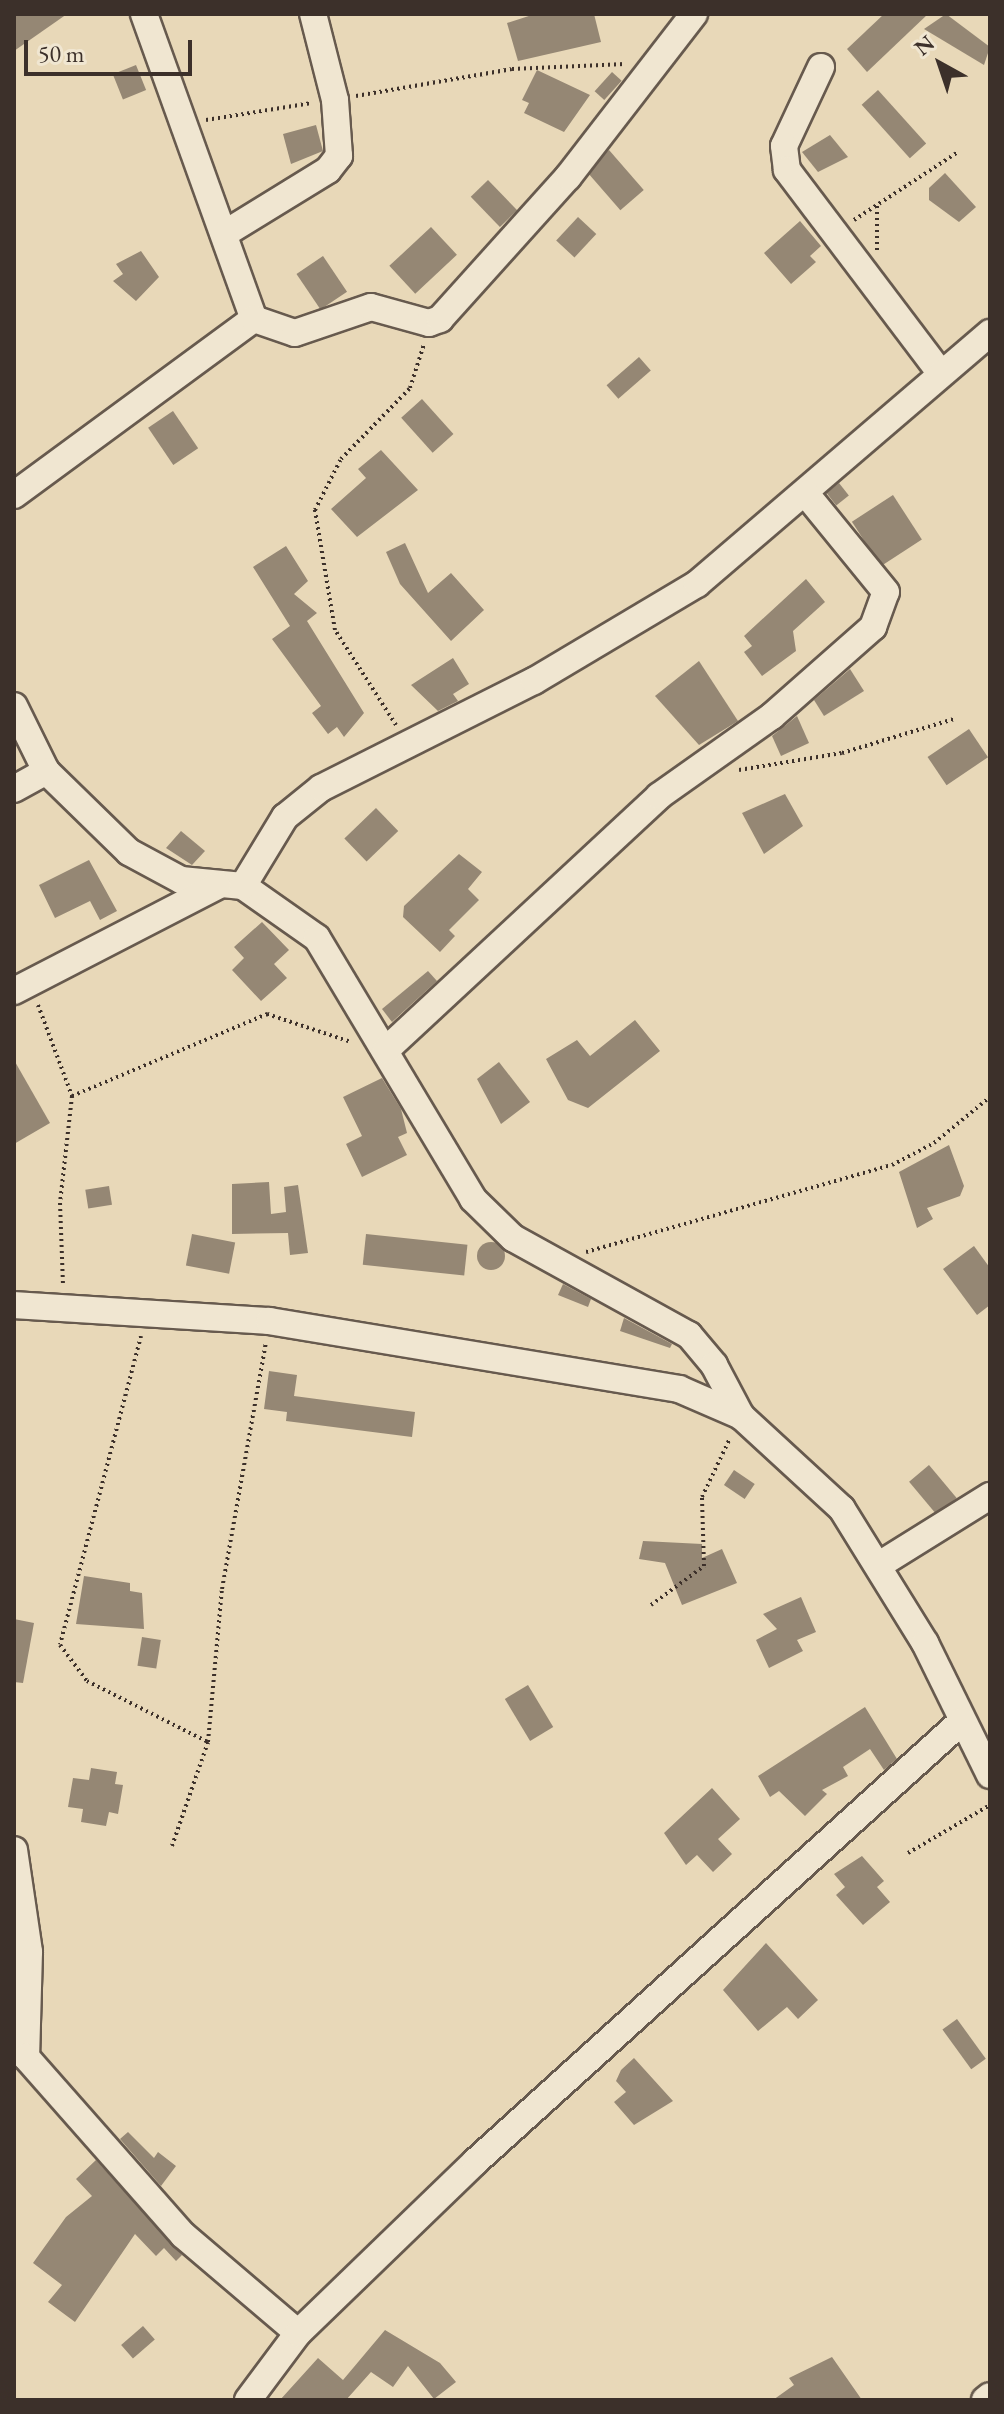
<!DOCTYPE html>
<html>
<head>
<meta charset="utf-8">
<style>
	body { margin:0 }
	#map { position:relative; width:1004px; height:2414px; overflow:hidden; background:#e8d8b8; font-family:"EB Garamond",serif }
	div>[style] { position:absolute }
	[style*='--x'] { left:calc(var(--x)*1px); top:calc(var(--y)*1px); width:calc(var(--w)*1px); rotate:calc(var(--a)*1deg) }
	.building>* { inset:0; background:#958774; transform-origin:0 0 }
	.round { border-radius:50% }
	.path>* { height:4px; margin-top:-2px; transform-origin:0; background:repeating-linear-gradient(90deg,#3c302a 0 2px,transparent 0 6px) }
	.roads { filter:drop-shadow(2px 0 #675a4e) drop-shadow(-2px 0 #675a4e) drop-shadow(0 2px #675a4e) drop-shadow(0 -2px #675a4e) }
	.minor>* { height:26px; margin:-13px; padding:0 13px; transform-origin:13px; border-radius:13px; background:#f0e6d1 }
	span { translate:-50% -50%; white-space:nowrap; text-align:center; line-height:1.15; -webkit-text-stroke:6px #f0e6d1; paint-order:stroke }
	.frame { position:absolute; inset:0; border:16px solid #3c302a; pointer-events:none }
	.north { position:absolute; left:900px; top:24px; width:80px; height:80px; -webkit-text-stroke:6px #f0e6d1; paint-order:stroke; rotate:320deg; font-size:22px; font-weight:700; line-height:32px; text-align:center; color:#3c302a }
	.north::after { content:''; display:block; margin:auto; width:28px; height:36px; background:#3c302a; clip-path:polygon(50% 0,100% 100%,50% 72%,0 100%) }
	.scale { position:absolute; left:24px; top:40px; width:168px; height:36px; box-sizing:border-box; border:4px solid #3c302a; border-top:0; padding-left:10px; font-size:24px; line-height:28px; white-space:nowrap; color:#3c302a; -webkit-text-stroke:6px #f0e6d1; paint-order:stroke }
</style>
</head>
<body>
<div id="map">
	<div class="building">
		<i style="clip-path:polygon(14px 14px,67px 14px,14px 51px)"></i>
		<i style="clip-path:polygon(535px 14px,594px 14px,601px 42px,518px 61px,507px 23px)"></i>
		<i style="clip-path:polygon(884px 14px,928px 14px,867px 72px,847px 49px)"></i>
		<i style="clip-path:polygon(946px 14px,990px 47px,984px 65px,924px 29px)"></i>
		<i style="left:136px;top:65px;width:27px;height:25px;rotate:68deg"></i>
		<i style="clip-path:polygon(537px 70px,590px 95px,564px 132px,524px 113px,529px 103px,522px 100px)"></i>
		<i style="left:612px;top:72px;width:13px;height:26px;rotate:42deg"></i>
		<i style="left:878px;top:90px;width:72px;height:22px;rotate:48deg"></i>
		<i style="clip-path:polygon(316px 125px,323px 151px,291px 164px,283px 134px)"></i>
		<i style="clip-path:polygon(830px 135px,848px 157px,818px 172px,802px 152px)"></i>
		<i style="left:609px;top:150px;width:53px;height:31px;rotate:49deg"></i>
		<i style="clip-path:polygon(945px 173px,976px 207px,959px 222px,929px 200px,929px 188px)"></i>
		<i style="left:488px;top:180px;width:42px;height:24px;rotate:46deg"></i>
		<i style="left:578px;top:217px;width:25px;height:32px;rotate:43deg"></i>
		<i style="clip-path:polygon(800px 221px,821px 246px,810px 256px,816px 262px,791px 284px,764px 253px)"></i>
		<i style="left:431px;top:227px;width:38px;height:57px;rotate:47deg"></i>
		<i style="clip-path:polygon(141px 251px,159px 277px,136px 301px,113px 281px,123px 274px,116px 264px)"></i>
		<i style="left:323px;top:256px;width:43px;height:32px;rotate:56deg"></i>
		<i style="left:639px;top:357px;width:18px;height:43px;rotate:49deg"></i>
		<i style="left:422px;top:399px;width:47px;height:28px;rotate:48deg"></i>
		<i style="left:173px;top:411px;width:45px;height:30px;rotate:56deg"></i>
		<i style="clip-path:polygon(381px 450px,418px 490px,357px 537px,331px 509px,366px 478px,358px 469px)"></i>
		<i style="left:839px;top:483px;width:16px;height:16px;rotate:52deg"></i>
		<i style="left:893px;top:495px;width:53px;height:49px;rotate:57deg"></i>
		<i style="clip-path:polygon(405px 543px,428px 593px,451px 573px,484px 610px,451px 641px,400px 584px,386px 552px)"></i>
		<i style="clip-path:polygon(286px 546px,308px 581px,294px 594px,317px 613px,307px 621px,364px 713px,344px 737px,337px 727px,328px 734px,312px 713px,321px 706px,272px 639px,290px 626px,253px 567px)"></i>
		<i style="clip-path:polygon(806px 579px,825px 602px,793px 631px,796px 651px,762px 676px,744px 652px,752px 646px,744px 636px)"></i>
		<i style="clip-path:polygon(453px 658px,469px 684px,453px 694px,458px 701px,438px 711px,411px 685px)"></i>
		<i style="clip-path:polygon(699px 661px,738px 721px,699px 745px,655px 696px)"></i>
		<i style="clip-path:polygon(850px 669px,864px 691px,824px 716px,814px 700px)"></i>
		<i style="clip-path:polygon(797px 716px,809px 743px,781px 756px,772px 736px)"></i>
		<i style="left:969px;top:729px;width:34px;height:50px;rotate:56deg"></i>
		<i style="clip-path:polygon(785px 794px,803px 826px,764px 854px,742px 813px)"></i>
		<i style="left:376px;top:808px;width:32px;height:44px;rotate:46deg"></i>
		<i style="clip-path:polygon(181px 831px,205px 851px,192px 865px,166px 848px)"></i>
		<i style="clip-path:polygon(459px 854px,482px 872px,468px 889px,479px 900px,449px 930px,455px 936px,440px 952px,403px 917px,404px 906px)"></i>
		<i style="clip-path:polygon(89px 860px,117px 911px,100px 920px,90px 901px,55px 918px,39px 885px)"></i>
		<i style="clip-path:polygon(262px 922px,289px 950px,274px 964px,287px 978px,261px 1001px,232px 970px,244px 958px,234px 947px)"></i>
		<i style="clip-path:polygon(428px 971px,437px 981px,392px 1022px,382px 1009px)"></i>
		<i style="clip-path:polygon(635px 1020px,660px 1051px,588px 1108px,568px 1100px,546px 1059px,577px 1040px,590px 1056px)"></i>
		<i style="clip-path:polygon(14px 1060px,50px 1123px,14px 1144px)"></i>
		<i style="clip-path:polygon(499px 1062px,530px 1102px,501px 1124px,477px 1079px)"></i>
		<i style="clip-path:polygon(382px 1078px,401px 1109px,407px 1133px,398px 1137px,407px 1155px,362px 1177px,346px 1144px,362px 1136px,343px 1097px)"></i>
		<i style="clip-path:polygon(949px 1145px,964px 1186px,960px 1196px,927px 1208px,933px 1219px,917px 1228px,899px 1172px)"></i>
		<i style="clip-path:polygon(269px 1182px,271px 1214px,286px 1212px,284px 1187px,298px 1185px,308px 1253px,290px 1255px,288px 1233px,232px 1234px,232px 1184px)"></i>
		<i style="left:109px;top:1186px;width:19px;height:24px;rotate:81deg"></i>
		<i style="left:192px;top:1234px;width:44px;height:32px;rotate:11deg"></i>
		<i style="left:366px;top:1234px;width:102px;height:31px;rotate:6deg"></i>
		<i class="round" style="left:477px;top:1242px;width:28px;height:28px"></i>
		<i style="clip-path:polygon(974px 1246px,990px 1268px,990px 1305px,977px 1315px,943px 1269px)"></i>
		<i style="clip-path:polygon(563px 1284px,591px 1299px,588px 1307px,558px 1295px)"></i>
		<i style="clip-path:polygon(624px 1318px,672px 1344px,670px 1348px,620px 1331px)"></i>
		<i style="clip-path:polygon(269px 1371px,297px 1375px,294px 1396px,415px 1412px,412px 1437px,286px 1421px,287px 1412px,264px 1409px)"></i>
		<i style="left:929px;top:1465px;width:43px;height:26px;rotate:50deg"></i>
		<i style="left:734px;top:1470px;width:25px;height:18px;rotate:34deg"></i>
		<i style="clip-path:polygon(643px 1541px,702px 1544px,702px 1558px,722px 1549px,737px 1583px,682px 1605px,665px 1563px,639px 1559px)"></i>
		<i style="clip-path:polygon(84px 1576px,130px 1583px,130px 1591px,142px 1593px,144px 1629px,76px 1624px)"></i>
		<i style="clip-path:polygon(801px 1597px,816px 1632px,797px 1640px,803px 1651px,769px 1668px,756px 1640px,777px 1629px,763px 1614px)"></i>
		<i style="clip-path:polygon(14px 1619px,34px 1623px,23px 1683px,14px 1682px)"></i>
		<i style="left:142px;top:1637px;width:19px;height:29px;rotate:9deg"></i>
		<i style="left:528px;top:1685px;width:49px;height:27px;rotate:59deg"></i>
		<i style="clip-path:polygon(865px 1707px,897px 1759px,884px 1770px,870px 1749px,843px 1767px,848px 1776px,822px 1790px,827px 1794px,805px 1816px,779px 1791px,770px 1797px,758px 1776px)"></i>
		<i style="clip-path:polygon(91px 1768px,117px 1772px,115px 1784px,123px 1785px,118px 1814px,109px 1812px,106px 1826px,81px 1822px,83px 1809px,68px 1807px,73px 1778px,89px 1780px)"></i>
		<i style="clip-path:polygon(712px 1788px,740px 1819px,718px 1839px,732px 1854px,713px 1872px,697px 1855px,686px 1865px,664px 1833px)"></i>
		<i style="clip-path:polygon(862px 1856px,884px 1881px,877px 1887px,890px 1902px,863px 1925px,836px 1895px,845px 1887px,834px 1874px)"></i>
		<i style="clip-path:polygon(766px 1943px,818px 2000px,798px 2019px,787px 2007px,758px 2031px,723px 1990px)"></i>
		<i style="left:957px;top:2019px;width:49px;height:18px;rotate:54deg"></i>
		<i style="clip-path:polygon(634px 2058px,673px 2101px,634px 2125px,614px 2102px,626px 2092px,616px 2081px,621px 2070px)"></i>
		<i style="clip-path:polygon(128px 2132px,154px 2158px,158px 2152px,176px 2166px,161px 2186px,120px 2139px)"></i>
		<i style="clip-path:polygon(96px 2160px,182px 2255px,176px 2261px,164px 2248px,156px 2256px,135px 2234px,75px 2322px,48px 2302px,62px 2285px,33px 2263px,66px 2217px,92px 2196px,76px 2179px)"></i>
		<i style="left:143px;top:2326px;width:18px;height:29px;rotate:49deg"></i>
		<i style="clip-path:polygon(385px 2330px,440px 2363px,456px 2382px,434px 2399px,408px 2366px,393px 2387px,371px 2372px,346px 2400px,280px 2400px,318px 2358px,343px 2380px)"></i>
		<i style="clip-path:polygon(832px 2357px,862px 2400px,773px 2400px,794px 2385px,789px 2378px)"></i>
	</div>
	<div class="path">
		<i style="--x:356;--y:96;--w:158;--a:-9.8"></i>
		<i style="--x:512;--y:69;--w:113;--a:-2.5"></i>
		<i style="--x:206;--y:120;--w:107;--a:-9.1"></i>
		<i style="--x:877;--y:206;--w:44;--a:90"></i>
		<i style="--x:854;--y:220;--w:124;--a:-33.2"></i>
		<i style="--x:396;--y:725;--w:113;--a:-122.7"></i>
		<i style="--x:335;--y:630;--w:122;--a:-99.5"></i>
		<i style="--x:315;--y:510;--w:57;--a:-63"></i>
		<i style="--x:341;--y:459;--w:99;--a:-45.8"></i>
		<i style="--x:410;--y:388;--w:46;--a:-72.3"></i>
		<i style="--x:739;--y:770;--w:104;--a:-9.4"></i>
		<i style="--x:842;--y:753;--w:117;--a:-16.9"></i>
		<i style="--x:38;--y:1005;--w:97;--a:69.5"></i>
		<i style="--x:72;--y:1096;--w:108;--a:96.4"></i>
		<i style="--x:60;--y:1203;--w:81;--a:87.9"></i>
		<i style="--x:72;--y:1096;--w:212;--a:-22.8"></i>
		<i style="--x:267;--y:1014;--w:89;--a:18.4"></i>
		<i style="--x:586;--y:1252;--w:318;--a:-15.9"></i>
		<i style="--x:892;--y:1165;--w:47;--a:-27.6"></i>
		<i style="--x:934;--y:1143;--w:72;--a:-39.4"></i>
		<i style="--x:141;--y:1336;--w:319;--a:104.7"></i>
		<i style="--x:60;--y:1645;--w:45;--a:53.1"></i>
		<i style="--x:87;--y:1681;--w:136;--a:26.8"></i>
		<i style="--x:651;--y:1605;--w:66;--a:-36.3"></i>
		<i style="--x:704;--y:1566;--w:69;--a:-91.7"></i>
		<i style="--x:702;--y:1497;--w:65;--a:-64.6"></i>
		<i style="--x:172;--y:1846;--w:110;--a:-70.9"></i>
		<i style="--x:208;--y:1742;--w:154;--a:-84.8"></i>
		<i style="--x:222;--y:1589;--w:250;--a:-79.9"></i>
		<i style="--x:908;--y:1853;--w:95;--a:-30.3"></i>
	</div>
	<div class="roads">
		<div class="minor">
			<i style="--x:144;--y:14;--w:324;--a:70.2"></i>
			<i style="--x:821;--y:67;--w:87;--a:115.1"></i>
			<i style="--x:784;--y:146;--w:24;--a:83"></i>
			<i style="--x:787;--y:170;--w:252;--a:52.9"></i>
			<i style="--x:224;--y:234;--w:122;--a:-31.6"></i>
			<i style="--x:328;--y:170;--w:18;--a:-52"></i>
			<i style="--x:339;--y:156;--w:56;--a:-94.1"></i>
			<i style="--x:335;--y:100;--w:89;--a:-104.3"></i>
			<i style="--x:14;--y:495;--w:298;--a:-36.3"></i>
			<i style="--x:254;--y:319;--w:43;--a:18.9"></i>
			<i style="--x:295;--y:333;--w:80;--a:-18.9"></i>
			<i style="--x:371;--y:307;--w:60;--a:15.4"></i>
			<i style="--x:429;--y:323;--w:12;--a:-20"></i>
			<i style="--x:440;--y:319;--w:191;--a:-48"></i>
			<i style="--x:568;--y:177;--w:206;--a:-52.3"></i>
			<i style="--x:14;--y:706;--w:72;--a:63.8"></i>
			<i style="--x:46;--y:771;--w:116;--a:44.3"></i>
			<i style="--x:129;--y:852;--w:59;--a:28.3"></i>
			<i style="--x:181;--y:880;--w:62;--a:5.5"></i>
			<i style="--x:243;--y:886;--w:90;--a:35.1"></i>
			<i style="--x:317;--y:938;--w:304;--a:59.1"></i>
			<i style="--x:473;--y:1199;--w:56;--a:44.3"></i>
			<i style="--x:513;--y:1238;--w:201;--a:28.9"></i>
			<i style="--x:689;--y:1335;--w:39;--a:50"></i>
			<i style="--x:714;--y:1365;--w:58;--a:62.1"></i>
			<i style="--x:14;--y:789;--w:37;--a:-29"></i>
			<i style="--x:243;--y:886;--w:81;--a:-58.7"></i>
			<i style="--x:285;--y:817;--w:46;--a:-38.9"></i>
			<i style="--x:321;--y:788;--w:238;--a:-26.7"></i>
			<i style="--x:534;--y:681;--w:190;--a:-30.8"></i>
			<i style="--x:697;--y:584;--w:386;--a:-40.6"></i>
			<i style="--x:14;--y:991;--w:229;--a:-27.3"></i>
			<i style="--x:386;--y:1050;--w:373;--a:-42.9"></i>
			<i style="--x:659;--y:796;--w:138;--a:-35.3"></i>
			<i style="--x:772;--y:716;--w:135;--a:-41.4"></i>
			<i style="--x:873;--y:627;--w:37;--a:-70"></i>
			<i style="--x:886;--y:592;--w:127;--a:-129.2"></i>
			<i style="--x:14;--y:1305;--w:256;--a:3.6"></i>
			<i style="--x:269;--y:1321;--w:416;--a:9.4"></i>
			<i style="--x:679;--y:1389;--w:68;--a:23.5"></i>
			<i style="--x:741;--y:1416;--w:137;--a:42.6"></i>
			<i style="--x:842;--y:1509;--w:158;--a:58.2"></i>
			<i style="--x:925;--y:1643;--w:147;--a:63.8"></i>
			<i style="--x:879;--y:1565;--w:131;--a:-31.9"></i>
			<i style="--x:14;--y:1850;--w:103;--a:81.6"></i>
			<i style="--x:29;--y:1952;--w:105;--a:91.6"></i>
			<i style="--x:26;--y:2057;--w:237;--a:48.6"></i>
			<i style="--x:183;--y:2235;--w:151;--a:40.4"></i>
			<i style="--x:248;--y:2400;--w:84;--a:-53.3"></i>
			<i style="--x:298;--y:2333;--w:246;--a:-44"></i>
			<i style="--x:475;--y:2162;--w:657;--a:-42.16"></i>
			<i style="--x:985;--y:2400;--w:6;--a:-39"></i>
		</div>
	</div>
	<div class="frame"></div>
	<div class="north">N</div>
	<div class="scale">50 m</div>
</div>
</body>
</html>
